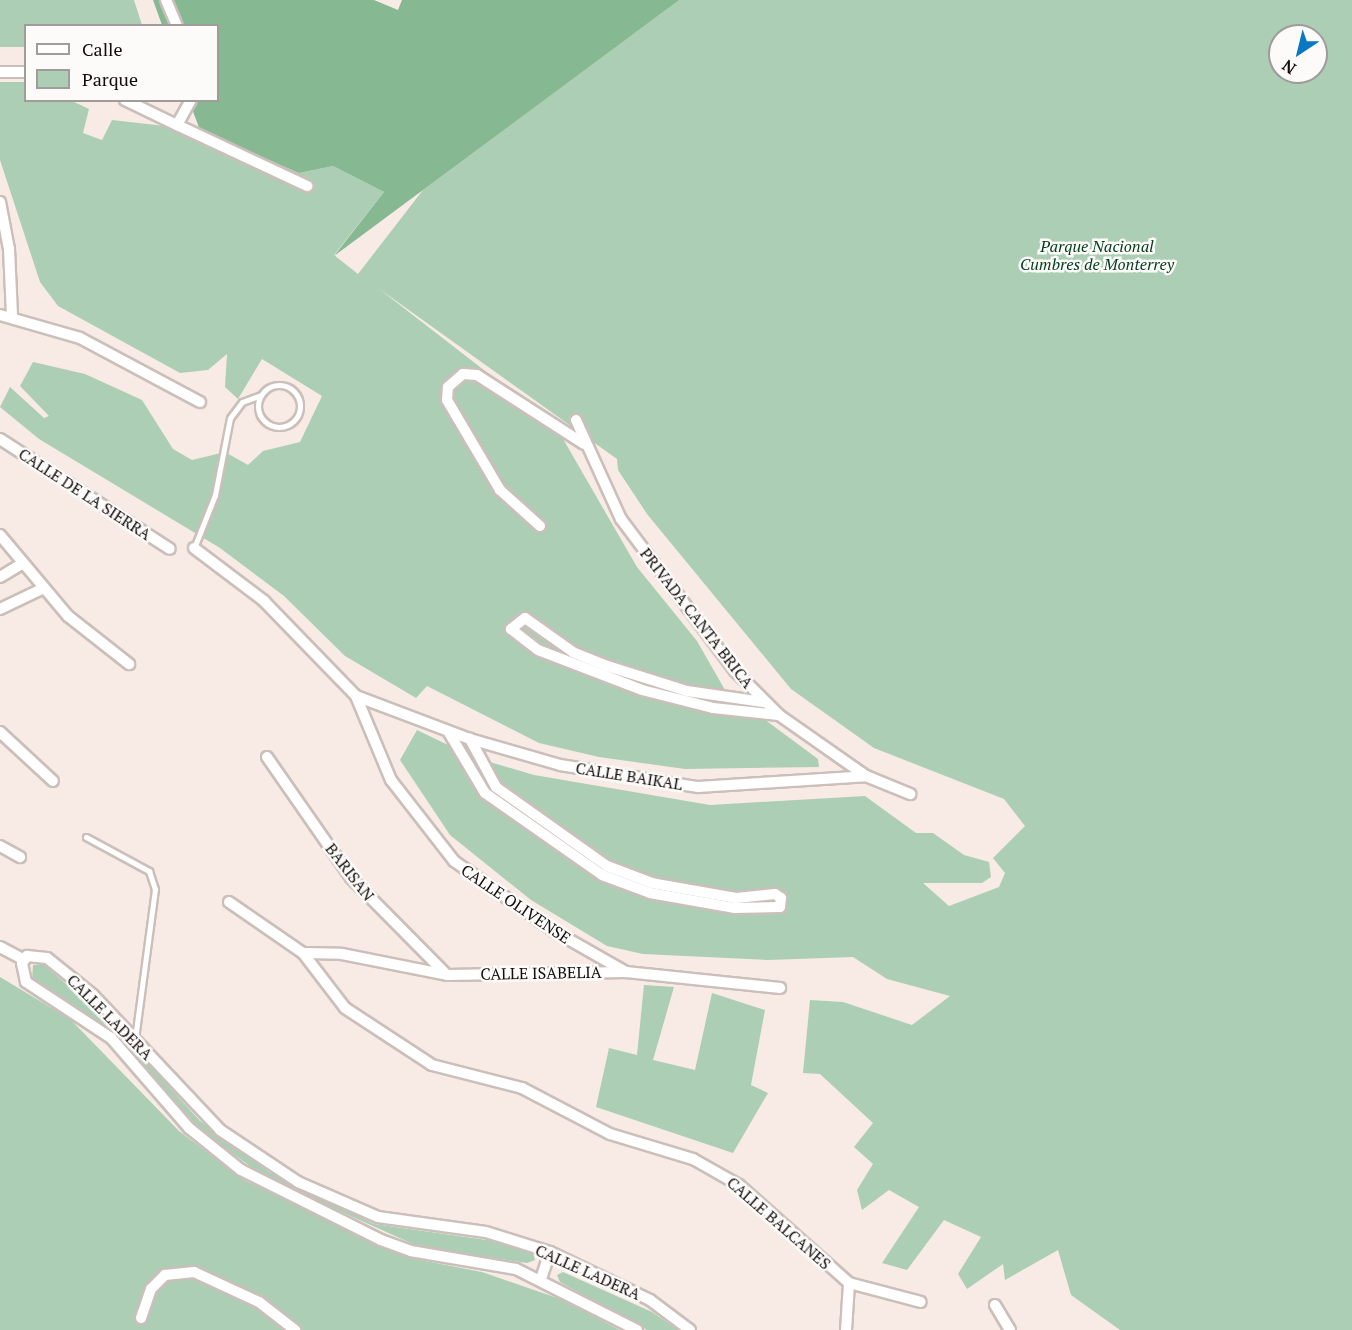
<!DOCTYPE html>
<html>
<head>
<meta charset="utf-8">
<style>
	body { margin:0 }
	#map { position:relative; width:1352px; height:1330px; overflow:hidden; background:#f8ebe6; font-family:"PT Serif",serif }
	div>[style] { position:absolute }
	[style*='--x'] { left:calc(var(--x)*1px); top:calc(var(--y)*1px); width:calc(var(--w)*1px); rotate:calc(var(--a)*1deg) }
	.green>* { inset:0; background:#acceb4 }
	.forest>* { inset:0; background:#86b892 }
	.roads { filter:drop-shadow(2px 0 #cbbfba) drop-shadow(-2px 0 #cbbfba) drop-shadow(0 2px #cbbfba) drop-shadow(0 -2px #cbbfba) }
	.lane>* { height:5px; margin:-2.5px; padding:0 2.5px; transform-origin:2.5px; border-radius:2.5px; background:#fff }
	.lane>.ring { margin:-2.5px; padding:0; box-sizing:content-box; background:none; border:5px solid #fff; border-radius:50% }
	.street>* { height:10px; margin:-5px; padding:0 5px; transform-origin:5px; border-radius:5px; background:#fff }
	span { translate:-50% -50%; white-space:nowrap; text-align:center; line-height:1.15; -webkit-text-stroke:5px #fdfbfa; paint-order:stroke }
	.park-label { font-size:16px; color:#003e1b; font-style:italic }
	.street-label { font-size:16px; color:#110d0b }
	.legend { position:absolute; left:24px; top:24px; width:195px; height:78px; box-sizing:border-box; background:#fdfbfa; border:2px solid #9f9c9a; margin:0; padding:8px 10px; list-style:none; font-size:18px; color:#110d0b }
	.legend li { display:flex; align-items:center; gap:12px; height:30px }
	.legend b { width:30px; border:2px solid #9f9c9a }
	.north { position:absolute; left:1268px; top:24px; width:60px; height:60px; box-sizing:border-box; background:#fdfbfa; border:2px solid #9f9c9a; border-radius:50%; rotate:215deg; font-size:16px; font-weight:700; line-height:24px; text-align:center; color:#110d0b }
	.north::after { content:''; display:block; margin:auto; width:21px; height:27px; background:#0977c1; clip-path:polygon(50% 0,100% 100%,50% 72%,0 100%) }
</style>
</head>
<body>
<div id="map">
	<div class="green">
		<i style="clip-path:polygon(0 0,134px 0,142px 25px,26px 26px,25px 47px,0 47px)"></i>
		<i style="clip-path:polygon(evenodd,666px 0,1352px 0,1352px 1330px,1120px 1330px,1071px 1295px,1058px 1250px,1005px 1280px,1003px 1264px,967px 1289px,958px 1274px,981px 1237px,944px 1220px,907px 1270px,882px 1263px,919px 1207px,889px 1190px,862px 1210px,857px 1190px,873px 1164px,854px 1147px,873px 1123px,820px 1074px,803px 1073px,810px 1000px,843px 1002px,912px 1025px,950px 996px,887px 979px,853px 957px,768px 960px,643px 954px,607px 946px,531px 900px,450px 835px,400px 760px,417px 730px,473px 757px,534px 775px,710px 805px,865px 796px,916px 833px,933px 833px,964px 855px,989px 862px,991px 877px,982px 883px,923px 883px,949px 906px,999px 887px,1005px 873px,993px 858px,1025px 826px,1004px 799px,874px 748px,791px 689px,647px 514px,618px 470px,617px 459px,378px 288px,555px 425px,637px 567px,697px 641px,725px 690px,818px 759px,819px 767px,685px 769px,599px 757px,539px 743px,427px 686px,416px 698px,345px 656px,284px 596px,220px 548px,39px 439px,0 407px,10px 387px,44px 418px,49px 416px,20px 386px,33px 362px,85px 374px,142px 400px,173px 449px,192px 460px,225px 452px,248px 465px,263px 451px,300px 442px,322px 396px,262px 359px,238px 399px,225px 387px,227px 354px,208px 370px,180px 373px,58px 306px,40px 282px,0 160px,0 82px,25px 82px,26px 100px,72px 101px,89px 109px,83px 133px,102px 140px,112px 120px,200px 130px,299px 173px,333px 166px,384px 192px,334px 255px,358px 274px,423px 190px,669px 7px,666px 0,1280px 36px,1316px 36px,1316px 72px,1280px 72px,1280px 36px)"></i>
		<i style="clip-path:polygon(43px 964px,111px 1023px,200px 1121px,269px 1172px,374px 1224px,487px 1240px,533px 1253px,535px 1260px,527px 1263px,422px 1248px,266px 1178px,197px 1127px,107px 1028px,32px 980px,33px 965px)"></i>
		<i style="clip-path:polygon(0 977px,70px 1019px,179px 1131px,244px 1180px,410px 1258px,482px 1272px,566px 1301px,619px 1330px,0 1330px)"></i>
		<i style="clip-path:polygon(644px 985px,674px 987px,653px 1060px,695px 1070px,712px 993px,765px 1010px,751px 1085px,768px 1093px,733px 1153px,596px 1107px,609px 1048px,637px 1055px)"></i>
		<i style="clip-path:polygon(563px 1272px,652px 1312px,678px 1330px,647px 1330px,560px 1282px,557px 1275px)"></i>
	</div>
	<div class="forest">
		<i style="clip-path:polygon(153px 0,374px 0,398px 10px,402px 0,679px 0,334px 256px,384px 192px,333px 166px,299px 173px,200px 130px,189px 101px,218px 100px,218px 26px,162px 25px)"></i>
	</div>
	<div class="roads">
		<div class="lane">
			<i class="ring" style="left:258px;top:385px;width:37px;height:37px"></i>
			<i style="--x:194;--y:548;--w:57;--a:-68.4"></i>
			<i style="--x:215;--y:495;--w:78;--a:-79"></i>
			<i style="--x:230;--y:418;--w:20;--a:-53"></i>
			<i style="--x:242;--y:402;--w:20;--a:-20"></i>
			<i style="--x:86;--y:837;--w:72;--a:28.4"></i>
			<i style="--x:149;--y:871;--w:19;--a:72"></i>
			<i style="--x:155;--y:889;--w:150;--a:97.6"></i>
		</div>
		<div class="street">
			<i style="--x:166;--y:0;--w:28;--a:67"></i>
			<i style="--x:0;--y:72;--w:26;--a:0"></i>
			<i style="--x:125;--y:100;--w:58;--a:25.7"></i>
			<i style="--x:177;--y:125;--w:29;--a:-61"></i>
			<i style="--x:177;--y:125;--w:144;--a:25.1"></i>
			<i style="--x:0;--y:202;--w:48;--a:79.2"></i>
			<i style="--x:9;--y:249;--w:65;--a:87.4"></i>
			<i style="--x:0;--y:315;--w:83;--a:16"></i>
			<i style="--x:80;--y:338;--w:136;--a:28.1"></i>
			<i style="--x:576;--y:420;--w:109;--a:65.6"></i>
			<i style="--x:621;--y:519;--w:190;--a:53.1"></i>
			<i style="--x:735;--y:671;--w:62;--a:45"></i>
			<i style="--x:779;--y:715;--w:106;--a:35"></i>
			<i style="--x:0;--y:439;--w:202;--a:32.9"></i>
			<i style="--x:540;--y:526;--w:54;--a:-138"></i>
			<i style="--x:500;--y:490;--w:104;--a:-120.5"></i>
			<i style="--x:447;--y:400;--w:13;--a:-86"></i>
			<i style="--x:448;--y:387;--w:20;--a:-41"></i>
			<i style="--x:463;--y:374;--w:14;--a:4"></i>
			<i style="--x:477;--y:375;--w:127;--a:32.8"></i>
			<i style="--x:0;--y:535;--w:106;--a:50"></i>
			<i style="--x:68;--y:616;--w:78;--a:38.2"></i>
			<i style="--x:194;--y:548;--w:88;--a:37.1"></i>
			<i style="--x:264;--y:601;--w:132;--a:45.9"></i>
			<i style="--x:356;--y:696;--w:91;--a:67.4"></i>
			<i style="--x:391;--y:780;--w:103;--a:52.1"></i>
			<i style="--x:454;--y:861;--w:122;--a:35"></i>
			<i style="--x:554;--y:931;--w:83;--a:29.7"></i>
			<i style="--x:0;--y:577;--w:26;--a:-31"></i>
			<i style="--x:0;--y:609;--w:47;--a:-25.5"></i>
			<i style="--x:356;--y:696;--w:122;--a:20.7"></i>
			<i style="--x:470;--y:739;--w:94;--a:16.1"></i>
			<i style="--x:560;--y:765;--w:140;--a:9.1"></i>
			<i style="--x:698;--y:787;--w:168;--a:-3.7"></i>
			<i style="--x:866;--y:776;--w:48;--a:22.2"></i>
			<i style="--x:763;--y:702;--w:77;--a:-171.8"></i>
			<i style="--x:687;--y:691;--w:84;--a:-162.6"></i>
			<i style="--x:607;--y:666;--w:37;--a:-158"></i>
			<i style="--x:573;--y:652;--w:59;--a:-144.7"></i>
			<i style="--x:525;--y:618;--w:18;--a:142"></i>
			<i style="--x:511;--y:629;--w:34;--a:38"></i>
			<i style="--x:538;--y:650;--w:111;--a:21"></i>
			<i style="--x:642;--y:690;--w:73;--a:14.2"></i>
			<i style="--x:713;--y:708;--w:66;--a:6.1"></i>
			<i style="--x:448;--y:731;--w:72;--a:59.2"></i>
			<i style="--x:485;--y:793;--w:143;--a:35"></i>
			<i style="--x:602;--y:875;--w:51;--a:20.6"></i>
			<i style="--x:650;--y:893;--w:85;--a:10.1"></i>
			<i style="--x:734;--y:908;--w:46;--a:-1.2"></i>
			<i style="--x:780;--y:907;--w:9;--a:-84"></i>
			<i style="--x:781;--y:898;--w:7;--a:-146"></i>
			<i style="--x:775;--y:894;--w:39;--a:174"></i>
			<i style="--x:736;--y:898;--w:85;--a:-169.9"></i>
			<i style="--x:652;--y:883;--w:48;--a:-159.3"></i>
			<i style="--x:607;--y:866;--w:136;--a:-144.6"></i>
			<i style="--x:496;--y:787;--w:55;--a:-118.4"></i>
			<i style="--x:0;--y:732;--w:72;--a:42.8"></i>
			<i style="--x:267;--y:757;--w:147;--a:55.2"></i>
			<i style="--x:351;--y:878;--w:136;--a:45.3"></i>
			<i style="--x:0;--y:846;--w:23;--a:29"></i>
			<i style="--x:229;--y:902;--w:90;--a:34.6"></i>
			<i style="--x:303;--y:953;--w:69;--a:52.6"></i>
			<i style="--x:345;--y:1008;--w:104;--a:33.2"></i>
			<i style="--x:432;--y:1065;--w:93;--a:14.3"></i>
			<i style="--x:522;--y:1088;--w:99;--a:27.6"></i>
			<i style="--x:610;--y:1134;--w:87;--a:16.8"></i>
			<i style="--x:693;--y:1159;--w:53;--a:29.5"></i>
			<i style="--x:739;--y:1185;--w:147;--a:41.7"></i>
			<i style="--x:849;--y:1283;--w:74;--a:14.8"></i>
			<i style="--x:0;--y:947;--w:27;--a:28"></i>
			<i style="--x:303;--y:953;--w:39;--a:1"></i>
			<i style="--x:342;--y:954;--w:107;--a:11.3"></i>
			<i style="--x:447;--y:975;--w:179;--a:-1"></i>
			<i style="--x:626;--y:972;--w:155;--a:5.9"></i>
			<i style="--x:541;--y:1279;--w:28;--a:-72"></i>
			<i style="--x:995;--y:1305;--w:29;--a:59"></i>
			<i style="--x:141;--y:1318;--w:31;--a:-71"></i>
			<i style="--x:151;--y:1289;--w:20;--a:-45"></i>
			<i style="--x:165;--y:1275;--w:29;--a:-6"></i>
			<i style="--x:194;--y:1272;--w:72;--a:24.8"></i>
			<i style="--x:259;--y:1302;--w:46;--a:37.9"></i>
			<i style="--x:637;--y:1330;--w:136;--a:-153.2"></i>
			<i style="--x:516;--y:1269;--w:107;--a:-170.3"></i>
			<i style="--x:411;--y:1251;--w:32;--a:-160"></i>
			<i style="--x:381;--y:1240;--w:157;--a:-153.4"></i>
			<i style="--x:241;--y:1170;--w:67;--a:-141.1"></i>
			<i style="--x:189;--y:1128;--w:119;--a:-130.9"></i>
			<i style="--x:111;--y:1038;--w:102;--a:-146.6"></i>
			<i style="--x:26;--y:982;--w:19;--a:-102"></i>
			<i style="--x:22;--y:963;--w:9;--a:-54"></i>
			<i style="--x:27;--y:956;--w:20;--a:6"></i>
			<i style="--x:47;--y:958;--w:59;--a:38.8"></i>
			<i style="--x:93;--y:995;--w:185;--a:46.7"></i>
			<i style="--x:220;--y:1130;--w:94;--a:33.7"></i>
			<i style="--x:298;--y:1182;--w:87;--a:23.6"></i>
			<i style="--x:378;--y:1217;--w:109;--a:7.9"></i>
			<i style="--x:486;--y:1232;--w:67;--a:17.4"></i>
			<i style="--x:550;--y:1252;--w:111;--a:25.6"></i>
			<i style="--x:650;--y:1300;--w:50;--a:36.9"></i>
			<i style="--x:846;--y:1330;--w:47;--a:-86.3"></i>
		</div>
	</div>
	<div class="park-label">
		<span style="left:1097px;top:255px">Parque Nacional<br>Cumbres de Monterrey</span>
	</div>
	<div class="street-label">
		<span style="left:85px;top:494px;rotate:33deg">CALLE DE LA SIERRA</span>
		<span style="left:697px;top:618px;rotate:52deg">PRIVADA CANTA BRICA</span>
		<span style="left:629px;top:776px;rotate:9deg">CALLE BAIKAL</span>
		<span style="left:350px;top:872px;rotate:52deg">BARISAN</span>
		<span style="left:516px;top:904px;rotate:34deg">CALLE OLIVENSE</span>
		<span style="left:541px;top:973px;rotate:-1deg">CALLE ISABELIA</span>
		<span style="left:110px;top:1017px;rotate:45deg">CALLE LADERA</span>
		<span style="left:779px;top:1223px;rotate:41deg">CALLE BALCANES</span>
		<span style="left:588px;top:1272px;rotate:24deg">CALLE LADERA</span>
	</div>
	<ul class="legend">
	<li><b style="height:8px;background:#fff"></b>Calle</li>
	<li><b style="height:16px;background:#acceb4"></b>Parque</li>
	</ul>
	<div class="north">N</div>
</div>
</body>
</html>
